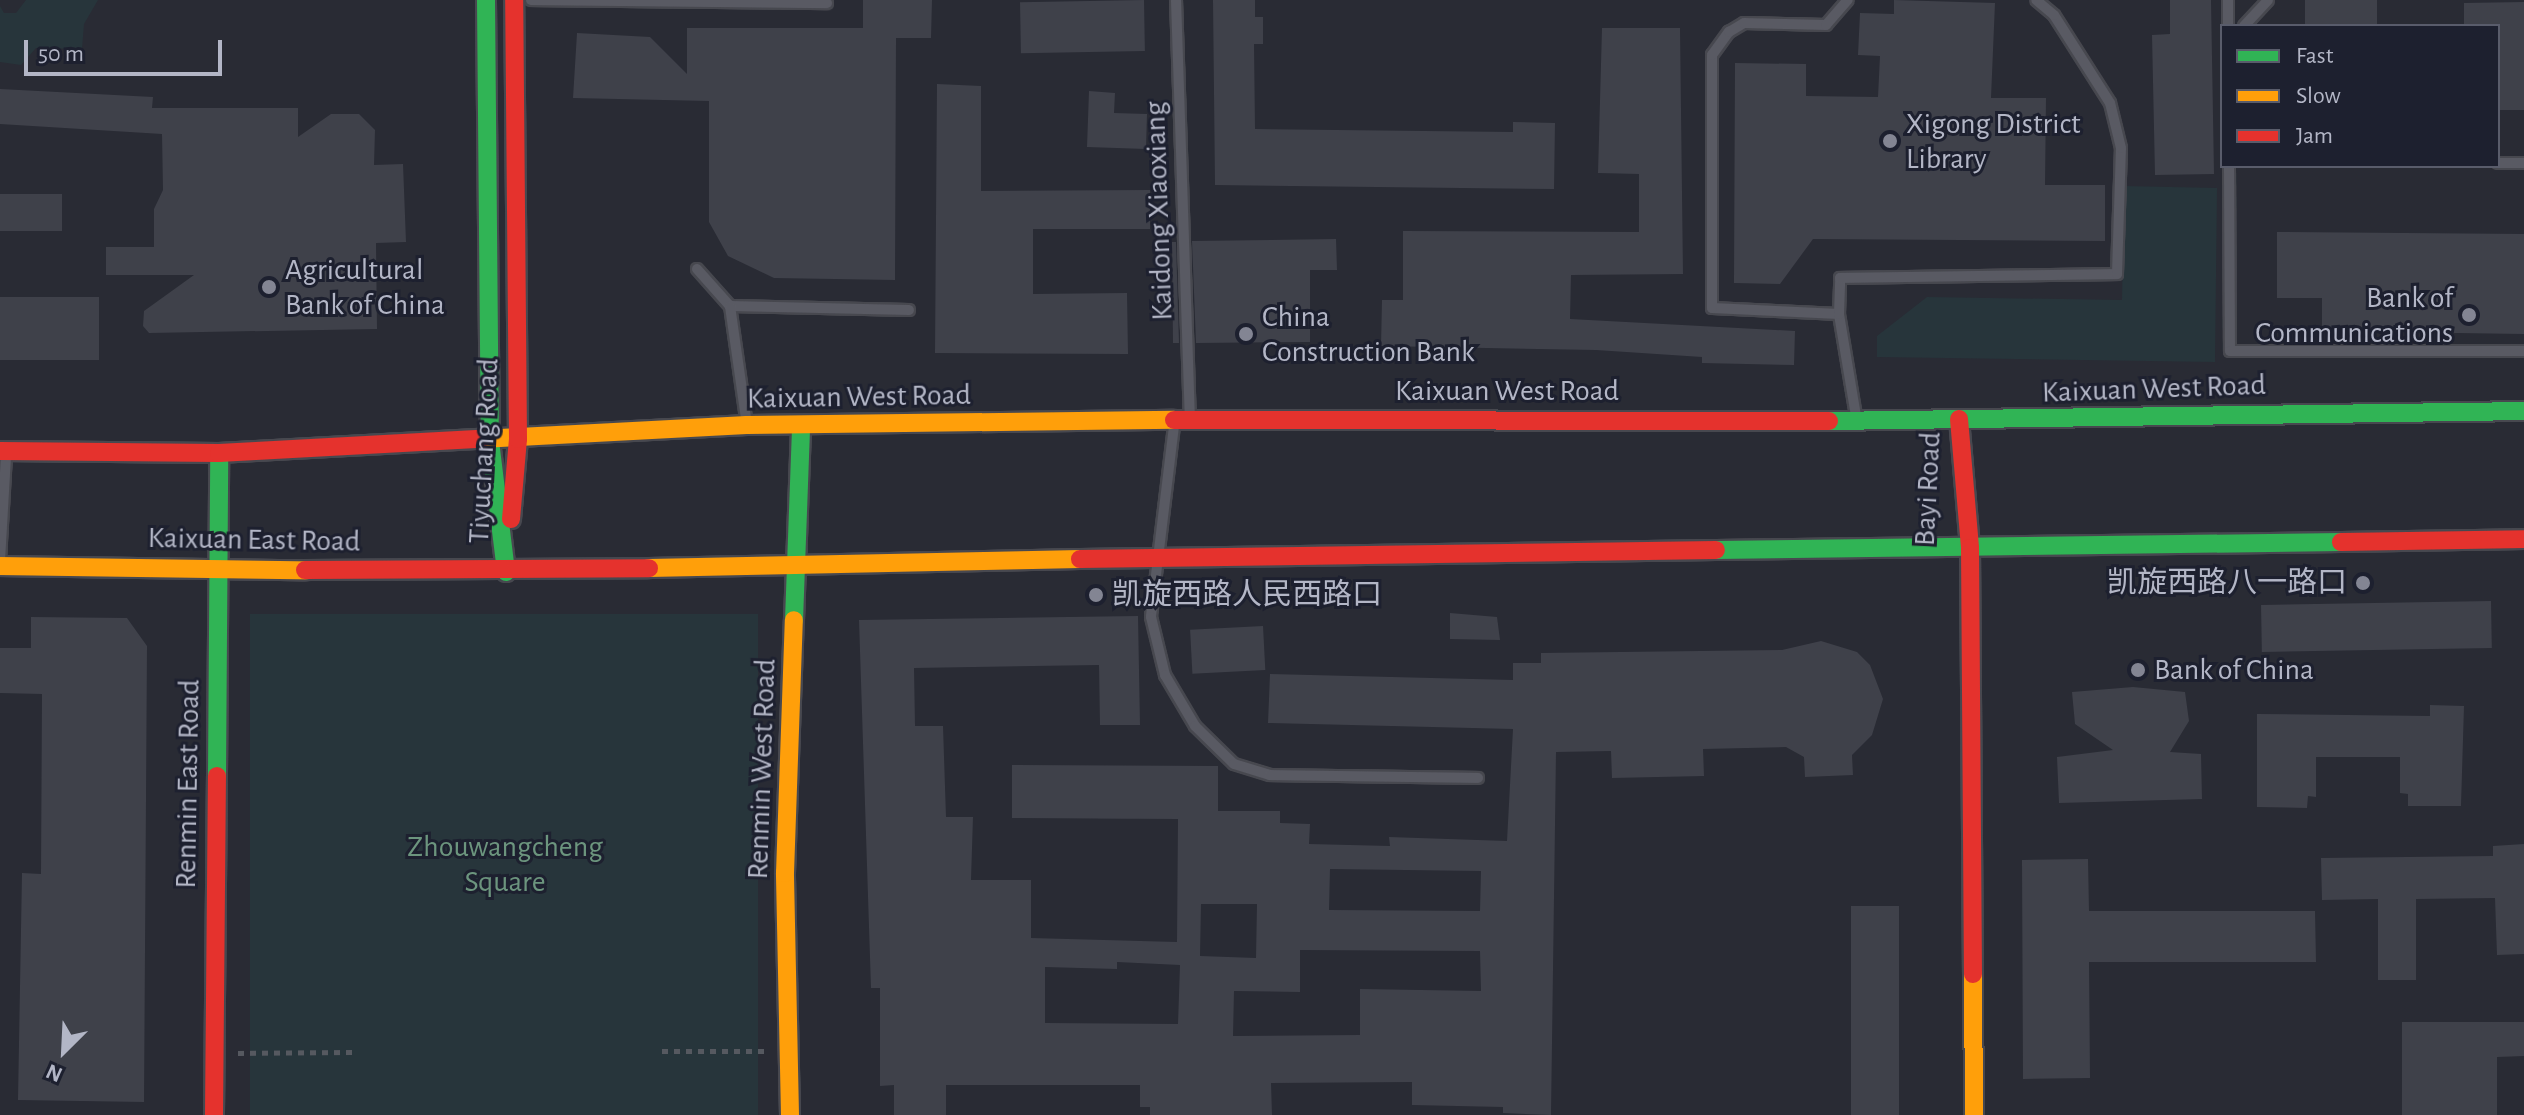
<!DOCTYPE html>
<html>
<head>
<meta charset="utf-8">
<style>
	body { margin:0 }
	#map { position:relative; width:2524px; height:1115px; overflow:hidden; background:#292b34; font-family:"Alegreya Sans","Noto Sans SC",sans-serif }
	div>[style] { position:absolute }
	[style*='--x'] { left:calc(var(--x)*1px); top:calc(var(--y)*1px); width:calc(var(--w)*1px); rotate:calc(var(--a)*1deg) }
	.green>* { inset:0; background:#27353b; transform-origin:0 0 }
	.building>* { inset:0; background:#3f414a; transform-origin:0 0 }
	.path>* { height:5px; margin-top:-2.5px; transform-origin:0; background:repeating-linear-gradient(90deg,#565960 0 6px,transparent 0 12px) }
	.roads { filter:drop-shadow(2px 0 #47484f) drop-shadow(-2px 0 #47484f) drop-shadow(0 2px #47484f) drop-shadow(0 -2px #47484f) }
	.lane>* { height:10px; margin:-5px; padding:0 5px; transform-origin:5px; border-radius:5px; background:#595a63 }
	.fast>* { height:18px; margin:-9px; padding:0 9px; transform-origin:9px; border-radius:9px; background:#30b455 }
	.slow>* { height:18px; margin:-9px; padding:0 9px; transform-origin:9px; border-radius:9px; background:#ff9f0a }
	.jam>* { height:18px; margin:-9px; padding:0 9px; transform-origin:9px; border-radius:9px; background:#e5322d }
	.dots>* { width:22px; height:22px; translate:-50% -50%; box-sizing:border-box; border:4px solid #1d202f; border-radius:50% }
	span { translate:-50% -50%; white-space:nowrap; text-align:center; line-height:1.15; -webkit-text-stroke:6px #1d202f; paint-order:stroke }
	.poi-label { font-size:30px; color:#b3b6c6 }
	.left { translate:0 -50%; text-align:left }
	.right { translate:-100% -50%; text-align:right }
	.street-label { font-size:30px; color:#b3b6c6 }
	.park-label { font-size:30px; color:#6c957e }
	.legend { position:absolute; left:2220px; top:24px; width:280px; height:144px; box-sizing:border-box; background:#1d202f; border:2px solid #595c6b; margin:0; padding:10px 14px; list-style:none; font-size:24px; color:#b3b6c6 }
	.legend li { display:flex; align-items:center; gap:16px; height:40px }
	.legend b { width:40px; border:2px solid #595c6b }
	.north { position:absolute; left:24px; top:1011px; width:80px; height:80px; -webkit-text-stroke:6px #1d202f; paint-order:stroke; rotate:204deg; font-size:22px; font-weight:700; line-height:32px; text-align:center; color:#b3b6c6 }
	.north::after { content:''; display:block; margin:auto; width:28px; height:36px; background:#b3b6c6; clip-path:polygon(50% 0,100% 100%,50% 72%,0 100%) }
	.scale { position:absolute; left:24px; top:40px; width:198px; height:36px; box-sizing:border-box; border:4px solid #b3b6c6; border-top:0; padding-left:10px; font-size:24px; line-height:28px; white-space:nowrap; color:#b3b6c6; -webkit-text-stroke:6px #1d202f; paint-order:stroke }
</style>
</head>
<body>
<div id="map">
	<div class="green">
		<i style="clip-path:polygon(26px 0,98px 0,84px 24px,82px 49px,36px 48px,21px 65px,0 62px,0 6px,4px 13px,16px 13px)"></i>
		<i style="clip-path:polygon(2124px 186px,2217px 188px,2215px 362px,1877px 357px,1877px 336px,1927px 297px,2122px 300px)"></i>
		<i style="left:250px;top:614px;width:508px;height:501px"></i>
	</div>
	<div class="building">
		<i style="clip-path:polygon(863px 0,932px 0,931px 38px,896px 38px,895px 280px,774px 278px,728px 256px,709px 222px,709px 101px,573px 98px,577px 33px,650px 37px,687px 74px,687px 28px,863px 28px)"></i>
		<i style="left:1144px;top:0;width:51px;height:124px;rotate:89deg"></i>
		<i style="clip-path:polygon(1213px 0,1255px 0,1255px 17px,1263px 17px,1263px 44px,1254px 44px,1255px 129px,1513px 132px,1513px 122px,1555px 123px,1554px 189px,1215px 185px)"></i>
		<i style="clip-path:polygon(1894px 0,1995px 3px,1991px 98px,2046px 98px,2045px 185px,2105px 185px,2105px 241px,1813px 239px,1780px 284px,1734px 283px,1735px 63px,1806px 64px,1806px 96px,1878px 97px,1880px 56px,1858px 55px,1860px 13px,1894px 14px)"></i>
		<i style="clip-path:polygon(2170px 0,2211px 0,2214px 174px,2155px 175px,2152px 35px,2170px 34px)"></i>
		<i style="left:2305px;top:0;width:72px;height:26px"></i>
		<i style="clip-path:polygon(2524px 2px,2524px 110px,2498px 110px,2498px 26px,2464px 26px,2464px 3px)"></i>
		<i style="clip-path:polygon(1602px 28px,1680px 28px,1683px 274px,1571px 275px,1570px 319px,1795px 331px,1794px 365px,1702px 363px,1702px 357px,1596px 350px,1381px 346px,1382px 300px,1403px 300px,1403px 231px,1639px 232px,1639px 174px,1598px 173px)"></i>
		<i style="clip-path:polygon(937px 84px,981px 86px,981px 191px,1150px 190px,1150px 229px,1033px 229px,1033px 294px,1127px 293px,1128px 354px,935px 353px)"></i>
		<i style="clip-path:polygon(0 89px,153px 97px,152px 108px,298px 108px,298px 137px,331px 114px,359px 114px,375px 130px,374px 165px,403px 164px,406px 242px,376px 243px,377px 329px,149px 333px,143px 326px,144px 311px,194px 275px,106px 275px,106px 247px,154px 247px,154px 209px,163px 190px,162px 134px,0 124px)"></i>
		<i style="clip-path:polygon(1089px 91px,1115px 93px,1114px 113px,1147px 114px,1146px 149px,1087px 147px)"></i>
		<i style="left:0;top:194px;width:62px;height:37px"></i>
		<i style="clip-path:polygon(2277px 232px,2524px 234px,2524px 334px,2322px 331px,2322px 298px,2277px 298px)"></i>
		<i style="clip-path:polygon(1336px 239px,1337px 270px,1310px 270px,1310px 342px,1196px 343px,1192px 241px)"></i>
		<i style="clip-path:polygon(1172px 242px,1176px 242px,1179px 343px,1173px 343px)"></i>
		<i style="left:0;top:297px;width:99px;height:63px"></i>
		<i style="left:2491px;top:601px;width:47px;height:230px;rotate:89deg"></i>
		<i style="clip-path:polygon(1450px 613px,1497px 617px,1500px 640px,1450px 639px)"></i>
		<i style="clip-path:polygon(evenodd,1138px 616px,1140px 725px,1100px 725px,1099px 665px,914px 668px,915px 726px,943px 726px,946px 817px,973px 817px,971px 880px,1031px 880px,1031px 938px,1177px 942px,1178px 819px,1012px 818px,1012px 765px,1218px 766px,1218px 811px,1280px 811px,1280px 823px,1310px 824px,1309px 844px,1390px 846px,1389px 837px,1507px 841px,1513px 729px,1268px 723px,1270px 674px,1513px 680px,1513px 663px,1541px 663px,1541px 653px,1782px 650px,1821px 641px,1857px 652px,1870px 665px,1883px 699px,1872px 735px,1852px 755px,1853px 775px,1805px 777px,1804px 757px,1786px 747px,1703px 749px,1704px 776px,1612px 778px,1611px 751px,1556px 752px,1551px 1115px,1503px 1113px,1503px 1107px,1412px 1105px,1412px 1082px,1271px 1083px,1272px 1115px,1150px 1115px,1150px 1107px,1140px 1107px,1140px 1085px,946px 1085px,946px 1115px,894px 1115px,894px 1085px,880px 1086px,880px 988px,871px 988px,859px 620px,1138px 616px,1330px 869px,1481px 871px,1480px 911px,1329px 910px,1330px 869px,1138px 616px,1201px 904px,1257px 904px,1256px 958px,1200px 956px,1201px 904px,1138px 616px,1300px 950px,1480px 951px,1481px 991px,1360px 989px,1360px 1035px,1233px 1036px,1234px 991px,1300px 992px,1300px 950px,1138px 616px,1117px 962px,1180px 965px,1178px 1024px,1045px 1023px,1045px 967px,1117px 969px,1117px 962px)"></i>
		<i style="clip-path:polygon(31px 617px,127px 618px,147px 646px,144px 1102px,18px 1100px,22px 873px,41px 874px,42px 694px,0 693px,0 648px,31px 648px)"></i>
		<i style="left:1263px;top:626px;width:44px;height:73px;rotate:87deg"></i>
		<i style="clip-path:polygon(2133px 687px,2185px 692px,2189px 721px,2170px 752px,2201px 754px,2202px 799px,2059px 803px,2057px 757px,2113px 750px,2075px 724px,2072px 692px)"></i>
		<i style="clip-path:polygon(2430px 705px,2464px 706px,2461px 806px,2408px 806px,2408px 794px,2400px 793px,2400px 757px,2316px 757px,2316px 797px,2308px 796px,2307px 808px,2257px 807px,2257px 714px,2430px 716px)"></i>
		<i style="clip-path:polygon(2524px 844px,2524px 954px,2497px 955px,2495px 898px,2416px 899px,2416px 980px,2378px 980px,2378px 899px,2322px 900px,2321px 858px,2493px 856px,2493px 846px)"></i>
		<i style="clip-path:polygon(2088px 859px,2089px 911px,2315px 911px,2316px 962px,2089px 962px,2090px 1078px,2023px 1079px,2022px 860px)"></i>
		<i style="left:1851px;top:906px;width:48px;height:209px"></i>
		<i style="clip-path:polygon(2402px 1022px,2524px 1022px,2524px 1056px,2497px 1057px,2497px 1115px,2402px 1115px)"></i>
	</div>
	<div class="path">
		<i style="--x:662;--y:1051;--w:102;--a:0"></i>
		<i style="--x:238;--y:1053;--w:115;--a:-0.5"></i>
	</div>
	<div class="roads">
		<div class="lane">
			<i style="--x:531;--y:0;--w:296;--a:0.6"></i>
			<i style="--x:1176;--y:0;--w:418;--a:88.1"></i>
			<i style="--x:2228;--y:0;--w:26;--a:90"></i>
			<i style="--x:2244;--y:26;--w:35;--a:-47"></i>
			<i style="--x:2498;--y:163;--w:26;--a:0"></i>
			<i style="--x:2229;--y:166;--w:185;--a:89.7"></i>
			<i style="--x:2230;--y:351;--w:294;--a:0"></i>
			<i style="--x:697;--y:269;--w:50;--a:48.3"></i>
			<i style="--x:730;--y:306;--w:179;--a:1.3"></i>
			<i style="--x:730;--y:306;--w:114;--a:81.9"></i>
			<i style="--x:1839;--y:314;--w:127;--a:-177.3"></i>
			<i style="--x:1712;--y:308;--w:253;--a:-90"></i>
			<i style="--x:1712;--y:55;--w:29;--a:-54"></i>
			<i style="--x:1729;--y:32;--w:17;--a:-31"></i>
			<i style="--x:1744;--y:23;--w:82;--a:1.4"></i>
			<i style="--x:1826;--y:25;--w:33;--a:-49"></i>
			<i style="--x:1856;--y:416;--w:103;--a:-99.5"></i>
			<i style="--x:1839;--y:314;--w:36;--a:-88"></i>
			<i style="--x:1840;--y:278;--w:277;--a:-0.8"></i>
			<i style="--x:2117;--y:274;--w:126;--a:-88.2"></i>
			<i style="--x:2121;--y:148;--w:46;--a:-103.7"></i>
			<i style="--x:2110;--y:103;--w:104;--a:-122.5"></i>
			<i style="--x:2054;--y:15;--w:23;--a:-140"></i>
			<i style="--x:1174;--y:426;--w:192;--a:96.9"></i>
			<i style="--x:1151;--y:617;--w:60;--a:76.4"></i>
			<i style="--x:1165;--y:675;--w:59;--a:59.5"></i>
			<i style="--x:1195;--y:726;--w:54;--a:44.3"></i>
			<i style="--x:1234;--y:764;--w:38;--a:17"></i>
			<i style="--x:1270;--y:775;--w:208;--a:0.8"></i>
			<i style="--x:0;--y:560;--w:103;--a:-86.7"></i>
		</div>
		<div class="fast">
			<i style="--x:486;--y:0;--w:441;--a:89.5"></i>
			<i style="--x:490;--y:441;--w:132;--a:83"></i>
			<i style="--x:1829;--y:421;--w:695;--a:-0.82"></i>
			<i style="--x:1716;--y:550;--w:625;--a:-0.73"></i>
			<i style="--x:794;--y:620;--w:194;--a:-87.9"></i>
			<i style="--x:217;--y:776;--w:323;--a:-89.6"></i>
		</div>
		<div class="slow">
			<i style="--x:481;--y:439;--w:266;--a:-3"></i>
			<i style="--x:747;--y:425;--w:427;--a:-0.7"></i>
			<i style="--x:0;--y:566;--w:305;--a:0.8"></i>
			<i style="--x:649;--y:568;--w:431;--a:-1.2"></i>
			<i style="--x:1973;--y:974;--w:141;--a:89.6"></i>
			<i style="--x:790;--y:1115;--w:242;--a:-91.2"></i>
			<i style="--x:785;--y:873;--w:253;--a:-88"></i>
		</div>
		<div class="jam">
			<i style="--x:1959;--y:419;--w:129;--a:85.1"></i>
			<i style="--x:1970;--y:548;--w:426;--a:89.6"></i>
			<i style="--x:1174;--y:420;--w:655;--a:0.09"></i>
			<i style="--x:0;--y:451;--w:219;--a:0.5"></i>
			<i style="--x:219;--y:453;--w:262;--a:-3.1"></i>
			<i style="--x:511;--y:519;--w:80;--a:-85"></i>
			<i style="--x:518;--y:439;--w:439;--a:-90.5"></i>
			<i style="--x:2341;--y:542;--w:183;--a:-0.9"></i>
			<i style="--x:1080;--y:559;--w:636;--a:-0.81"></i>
			<i style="--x:305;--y:570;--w:344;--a:-0.3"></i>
			<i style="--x:214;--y:1115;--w:339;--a:-89.5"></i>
		</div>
	</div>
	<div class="dots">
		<i style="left:1890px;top:141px;background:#838593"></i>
		<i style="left:269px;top:287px;background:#838593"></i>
		<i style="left:2469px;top:315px;background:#838593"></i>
		<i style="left:1246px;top:334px;background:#838593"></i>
		<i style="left:2363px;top:583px;background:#838593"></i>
		<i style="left:1096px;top:595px;background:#838593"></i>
		<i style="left:2138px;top:670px;background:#838593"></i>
	</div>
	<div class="poi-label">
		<span class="left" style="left:1906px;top:141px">Xigong District<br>Library</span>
		<span class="left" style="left:285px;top:287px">Agricultural<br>Bank of China</span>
		<span class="right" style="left:2453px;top:315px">Bank of<br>Communications</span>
		<span class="left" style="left:1262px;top:334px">China<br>Construction Bank</span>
		<span class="right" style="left:2347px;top:583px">凯旋西路八一路口</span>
		<span class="left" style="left:1112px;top:595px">凯旋西路人民西路口</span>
		<span class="left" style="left:2154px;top:670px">Bank of China</span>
	</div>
	<div class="street-label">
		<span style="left:1159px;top:211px;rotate:-92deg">Kaidong Xiaoxiang</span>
		<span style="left:2154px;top:389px;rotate:-2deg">Kaixuan West Road</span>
		<span style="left:1507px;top:391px">Kaixuan West Road</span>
		<span style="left:859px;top:397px;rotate:-1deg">Kaixuan West Road</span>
		<span style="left:484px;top:451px;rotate:-87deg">Tiyuchang Road</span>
		<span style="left:1928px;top:489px;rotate:-87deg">Bayi Road</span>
		<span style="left:254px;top:540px;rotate:1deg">Kaixuan East Road</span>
		<span style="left:762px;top:769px;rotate:-88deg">Renmin West Road</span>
		<span style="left:188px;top:784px;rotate:-89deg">Renmin East Road</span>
	</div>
	<div class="park-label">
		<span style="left:505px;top:864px">Zhouwangcheng<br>Square</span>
	</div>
	<ul class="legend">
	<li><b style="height:10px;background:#30b455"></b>Fast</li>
	<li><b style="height:10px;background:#ff9f0a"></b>Slow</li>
	<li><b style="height:10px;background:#e5322d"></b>Jam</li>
	</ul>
	<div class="north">N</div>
	<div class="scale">50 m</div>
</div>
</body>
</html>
